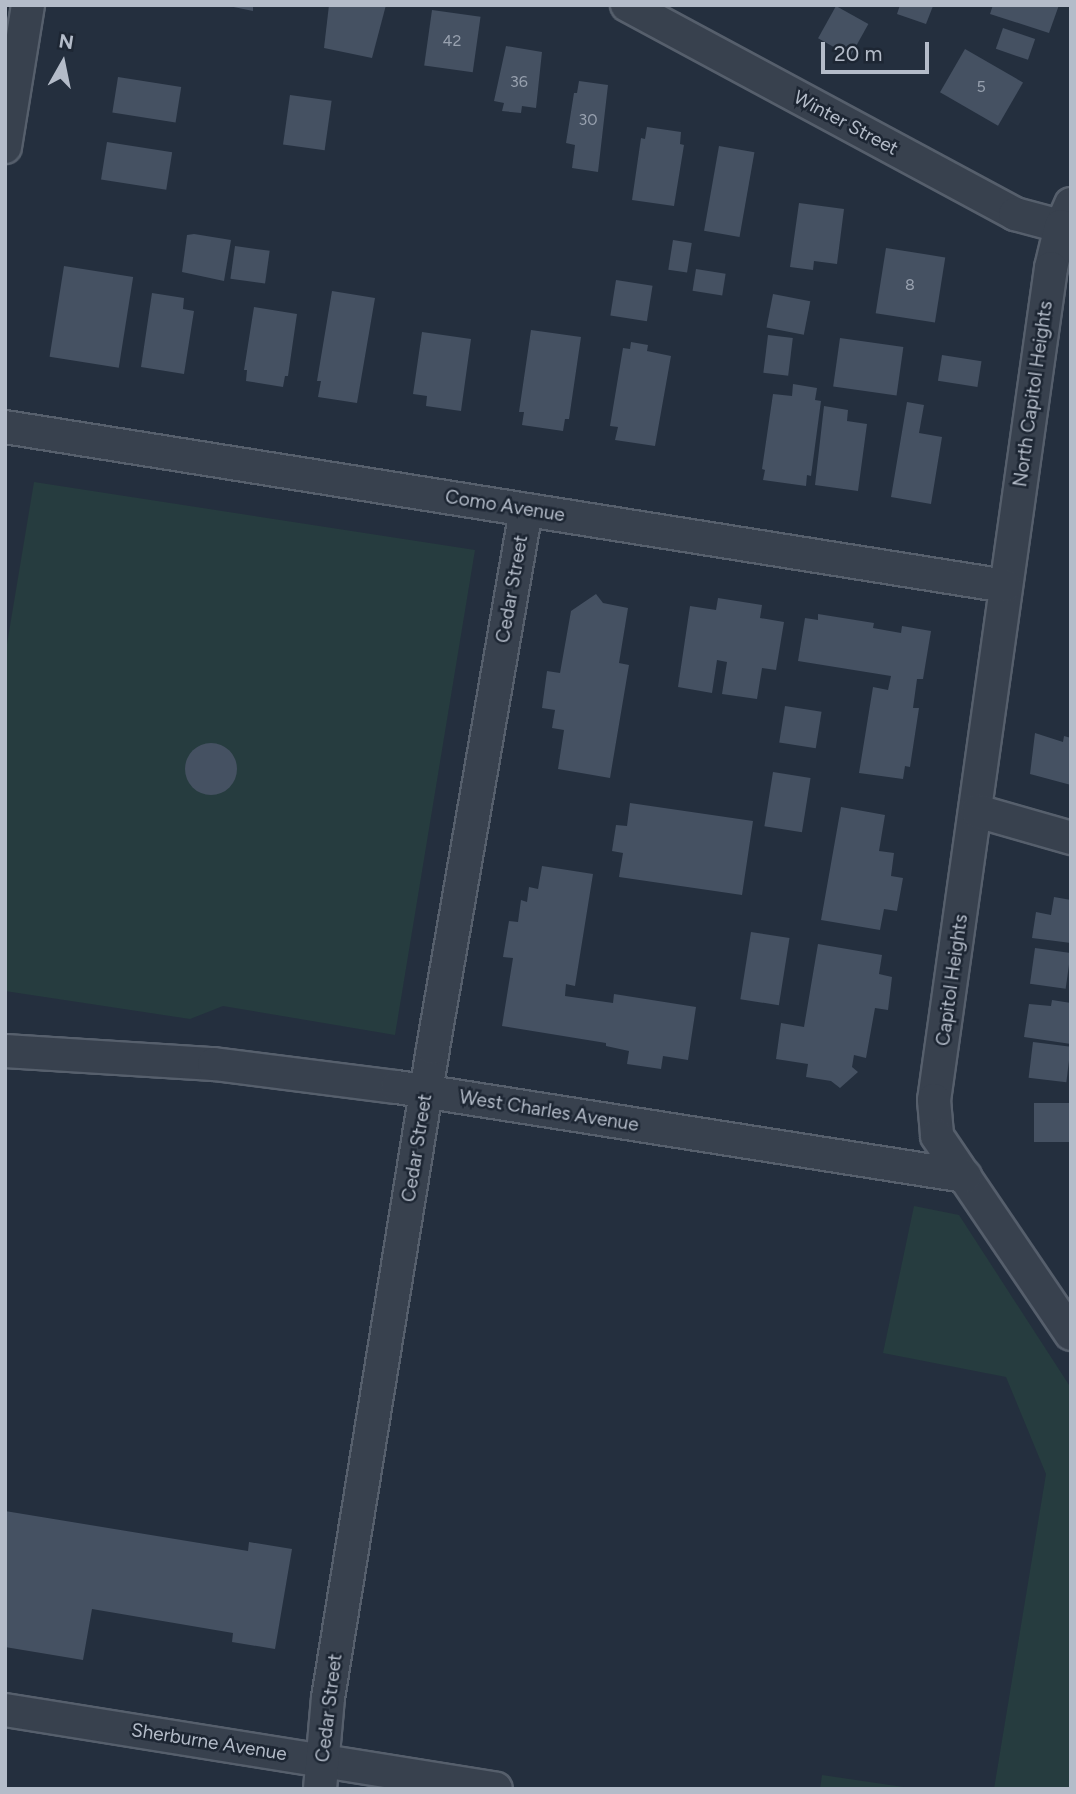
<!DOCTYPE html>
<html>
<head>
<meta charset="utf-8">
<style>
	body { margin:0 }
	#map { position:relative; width:1076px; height:1794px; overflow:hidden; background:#242f3e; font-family:Figtree,sans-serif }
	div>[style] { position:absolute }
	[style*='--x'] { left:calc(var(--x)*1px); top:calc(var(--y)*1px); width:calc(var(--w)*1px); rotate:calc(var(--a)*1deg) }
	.green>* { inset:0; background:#263c3f }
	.building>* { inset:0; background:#455162; transform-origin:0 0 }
	.round { border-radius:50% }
	.roads { filter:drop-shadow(2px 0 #565f6c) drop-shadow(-2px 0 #565f6c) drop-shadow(0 2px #565f6c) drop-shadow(0 -2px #565f6c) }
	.minor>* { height:32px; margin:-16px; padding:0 16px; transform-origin:16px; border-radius:16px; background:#38414e }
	span { translate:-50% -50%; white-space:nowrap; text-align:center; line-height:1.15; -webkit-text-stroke:5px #1d2633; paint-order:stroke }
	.number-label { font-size:16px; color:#98a1af }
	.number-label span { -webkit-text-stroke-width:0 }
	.street-label { font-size:19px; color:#b4bcc9 }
	.frame { position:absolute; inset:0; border:7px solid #b4bcc9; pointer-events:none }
	.north { position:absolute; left:28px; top:28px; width:70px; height:70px; -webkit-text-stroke:5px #1d2633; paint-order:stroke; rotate:9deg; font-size:19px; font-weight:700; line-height:28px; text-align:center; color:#b4bcc9 }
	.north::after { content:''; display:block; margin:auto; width:24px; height:32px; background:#b4bcc9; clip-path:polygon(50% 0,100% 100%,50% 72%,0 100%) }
	.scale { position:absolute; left:821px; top:42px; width:108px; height:32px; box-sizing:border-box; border:4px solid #b4bcc9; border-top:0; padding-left:9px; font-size:21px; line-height:24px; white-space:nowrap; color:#b4bcc9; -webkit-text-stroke:5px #1d2633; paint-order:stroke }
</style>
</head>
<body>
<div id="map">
	<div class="green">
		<i style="clip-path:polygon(34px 482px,475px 550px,395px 1035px,223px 1006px,190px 1019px,5px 991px,5px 656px)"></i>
		<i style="clip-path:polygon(914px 1206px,959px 1215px,1071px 1388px,1071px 1789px,994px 1789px,1046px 1474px,1006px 1377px,883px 1353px)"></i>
		<i style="clip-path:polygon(822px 1775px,917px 1789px,820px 1789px)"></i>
	</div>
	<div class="building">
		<i style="clip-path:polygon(224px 5px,253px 5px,253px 11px)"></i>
		<i style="clip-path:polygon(329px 5px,386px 5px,372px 58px,324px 48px)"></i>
		<i style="clip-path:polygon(900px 5px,930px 5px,933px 6px,926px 24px,897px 14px)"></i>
		<i style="clip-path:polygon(993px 5px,1059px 5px,1049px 33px,990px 14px)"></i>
		<i style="left:836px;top:6px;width:37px;height:37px;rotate:29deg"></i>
		<i style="left:432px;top:10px;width:49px;height:56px;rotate:8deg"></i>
		<i style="left:1003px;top:28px;width:34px;height:22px;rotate:19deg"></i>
		<i style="clip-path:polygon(506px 46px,542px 52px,536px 108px,522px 106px,521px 113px,502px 111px,504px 103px,494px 101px)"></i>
		<i style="left:965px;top:49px;width:67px;height:50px;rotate:30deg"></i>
		<i style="left:118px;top:77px;width:64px;height:36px;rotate:9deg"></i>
		<i style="clip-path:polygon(579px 81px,608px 85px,598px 172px,572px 168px,575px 145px,566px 143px,574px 93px,577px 93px)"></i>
		<i style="left:290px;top:95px;width:42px;height:50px;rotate:8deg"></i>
		<i style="clip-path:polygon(647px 127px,681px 132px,680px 144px,684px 145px,674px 206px,632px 200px,641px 138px,645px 139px)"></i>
		<i style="left:107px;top:142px;width:66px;height:38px;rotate:9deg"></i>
		<i style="left:719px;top:146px;width:36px;height:86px;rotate:10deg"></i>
		<i style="clip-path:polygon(799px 203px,844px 209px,837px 264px,814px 261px,813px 270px,790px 267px)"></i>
		<i style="clip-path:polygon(194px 234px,231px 240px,224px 281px,182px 272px,187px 235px)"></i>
		<i style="left:673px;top:240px;width:19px;height:30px;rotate:9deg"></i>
		<i style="left:235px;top:246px;width:35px;height:33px;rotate:8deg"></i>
		<i style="left:886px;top:248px;width:60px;height:66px;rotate:9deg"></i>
		<i style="left:64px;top:266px;width:70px;height:92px;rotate:9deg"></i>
		<i style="left:696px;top:269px;width:30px;height:22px;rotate:9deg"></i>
		<i style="left:616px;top:280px;width:37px;height:36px;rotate:9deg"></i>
		<i style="clip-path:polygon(332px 291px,375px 298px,357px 403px,318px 397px,321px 381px,317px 381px)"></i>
		<i style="clip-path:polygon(152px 293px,184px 298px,183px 309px,194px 311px,184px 374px,141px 367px)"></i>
		<i style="left:773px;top:294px;width:38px;height:34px;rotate:11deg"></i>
		<i style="clip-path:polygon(254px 307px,297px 314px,288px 376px,285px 376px,283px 387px,246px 381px,247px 370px,244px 370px)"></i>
		<i style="clip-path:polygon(531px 330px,581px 337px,569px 419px,565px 419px,563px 431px,522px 425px,524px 412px,519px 412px)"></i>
		<i style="clip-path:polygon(422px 332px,471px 339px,461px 411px,426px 406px,427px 396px,413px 394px)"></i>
		<i style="left:768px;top:335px;width:25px;height:38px;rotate:7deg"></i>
		<i style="left:840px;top:338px;width:64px;height:49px;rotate:8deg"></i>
		<i style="clip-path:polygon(631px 342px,648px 345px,647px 351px,671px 356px,655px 446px,615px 440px,618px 427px,610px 426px,623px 348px,630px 349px)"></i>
		<i style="left:942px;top:355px;width:40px;height:26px;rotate:9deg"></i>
		<i style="clip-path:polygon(793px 384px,817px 388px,815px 400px,821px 401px,811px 476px,807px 475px,806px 486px,763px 480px,765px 470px,762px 469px,773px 394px,792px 396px)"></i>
		<i style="clip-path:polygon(907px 402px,924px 405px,919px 433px,942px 437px,931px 504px,891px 497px)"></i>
		<i style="clip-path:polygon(824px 406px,848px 410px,847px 421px,867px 424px,858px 491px,815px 485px)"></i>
		<i style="clip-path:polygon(596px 594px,603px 603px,628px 608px,619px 663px,629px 665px,610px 778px,558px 769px,564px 730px,552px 728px,555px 710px,542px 708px,547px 671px,560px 673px,571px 611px)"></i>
		<i style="clip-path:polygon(718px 598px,762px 605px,760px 618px,784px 622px,776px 670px,762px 668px,757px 699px,722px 694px,727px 662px,717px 660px,712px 693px,678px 687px,690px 606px,716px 610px)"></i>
		<i style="clip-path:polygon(818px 614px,874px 623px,873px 628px,901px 633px,902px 626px,931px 631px,923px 679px,917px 679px,913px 708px,919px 708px,910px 767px,905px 766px,903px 779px,859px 773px,873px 687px,888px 690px,891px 676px,798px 661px,805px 618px,818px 620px)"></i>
		<i style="left:785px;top:706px;width:37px;height:37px;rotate:9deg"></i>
		<i style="clip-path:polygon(1035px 733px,1063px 742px,1064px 736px,1071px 738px,1071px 785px,1030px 774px)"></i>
		<i class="round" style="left:185px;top:743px;width:52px;height:52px"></i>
		<i style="left:773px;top:772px;width:38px;height:55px;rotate:9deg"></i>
		<i style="clip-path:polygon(630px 803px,753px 821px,742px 895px,619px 877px,623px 853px,612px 851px,616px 825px,627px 826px)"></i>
		<i style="clip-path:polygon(841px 807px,885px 815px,879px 851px,894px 853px,891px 876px,903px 878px,897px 911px,884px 909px,880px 930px,821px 920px)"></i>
		<i style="clip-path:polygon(542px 866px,593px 874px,575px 986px,566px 984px,565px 996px,613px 1003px,614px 994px,696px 1007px,688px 1060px,663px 1056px,661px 1069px,627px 1064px,629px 1051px,606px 1046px,606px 1043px,502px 1026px,513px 958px,503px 957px,509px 921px,518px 922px,521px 900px,527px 902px,529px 887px,538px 889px)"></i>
		<i style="clip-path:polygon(1054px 897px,1071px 900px,1071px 943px,1032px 938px,1036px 912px,1051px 915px)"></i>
		<i style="left:751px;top:932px;width:39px;height:68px;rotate:9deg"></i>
		<i style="clip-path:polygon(818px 944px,882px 955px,879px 974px,892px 977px,888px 1010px,875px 1008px,866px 1058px,854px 1055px,852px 1067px,858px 1072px,840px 1088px,831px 1081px,806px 1077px,808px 1064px,776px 1059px,781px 1023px,804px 1027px)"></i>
		<i style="left:1035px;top:948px;width:36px;height:36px;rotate:8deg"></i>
		<i style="clip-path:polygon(1052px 1000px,1071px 1003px,1071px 1044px,1024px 1037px,1029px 1004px,1051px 1006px)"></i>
		<i style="left:1033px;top:1042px;width:38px;height:36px;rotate:7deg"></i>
		<i style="left:1071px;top:1103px;width:39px;height:37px;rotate:90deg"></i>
		<i style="clip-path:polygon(5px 1511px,248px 1551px,249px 1542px,292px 1549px,275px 1649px,232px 1642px,233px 1633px,92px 1609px,83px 1660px,5px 1647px)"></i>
	</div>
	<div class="roads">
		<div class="minor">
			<i style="--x:627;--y:5;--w:441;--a:28.3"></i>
			<i style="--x:1015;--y:214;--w:58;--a:15"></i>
			<i style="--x:5;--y:147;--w:144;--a:-80.8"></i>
			<i style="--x:1071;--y:204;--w:24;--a:114"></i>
			<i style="--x:1061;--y:226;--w:43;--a:103.4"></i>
			<i style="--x:1051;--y:268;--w:840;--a:98"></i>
			<i style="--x:934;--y:1100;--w:36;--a:85"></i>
			<i style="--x:937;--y:1136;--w:239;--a:55.9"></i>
			<i style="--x:5;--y:427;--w:1013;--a:9.03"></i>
			<i style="--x:977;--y:811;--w:98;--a:16"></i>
			<i style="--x:5;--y:1051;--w:209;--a:3.6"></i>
			<i style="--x:214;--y:1064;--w:184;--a:7.2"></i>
			<i style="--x:397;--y:1087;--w:575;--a:8.91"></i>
			<i style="--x:5;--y:1710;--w:497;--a:9.1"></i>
			<i style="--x:320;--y:1789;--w:91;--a:-85"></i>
			<i style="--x:328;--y:1698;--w:658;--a:-80.82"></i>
			<i style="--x:433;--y:1048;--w:546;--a:-80.19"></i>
		</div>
	</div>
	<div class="number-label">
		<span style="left:452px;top:41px">42</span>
		<span style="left:519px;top:82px">36</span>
		<span style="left:981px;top:87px">5</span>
		<span style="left:588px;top:120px">30</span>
		<span style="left:910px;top:285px">8</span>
	</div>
	<div class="street-label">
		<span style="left:846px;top:123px;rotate:28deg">Winter Street</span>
		<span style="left:1033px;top:394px;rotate:-82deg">North Capitol Heights</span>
		<span style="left:505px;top:506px;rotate:9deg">Como Avenue</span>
		<span style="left:512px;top:589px;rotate:-80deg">Cedar Street</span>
		<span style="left:952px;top:980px;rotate:-82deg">Capitol Heights</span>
		<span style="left:549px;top:1111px;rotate:9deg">West Charles Avenue</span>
		<span style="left:417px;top:1148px;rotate:-81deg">Cedar Street</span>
		<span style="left:329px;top:1708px;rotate:-83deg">Cedar Street</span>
		<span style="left:209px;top:1742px;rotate:9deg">Sherburne Avenue</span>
	</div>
	<div class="frame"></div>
	<div class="north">N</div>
	<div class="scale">20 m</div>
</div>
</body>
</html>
